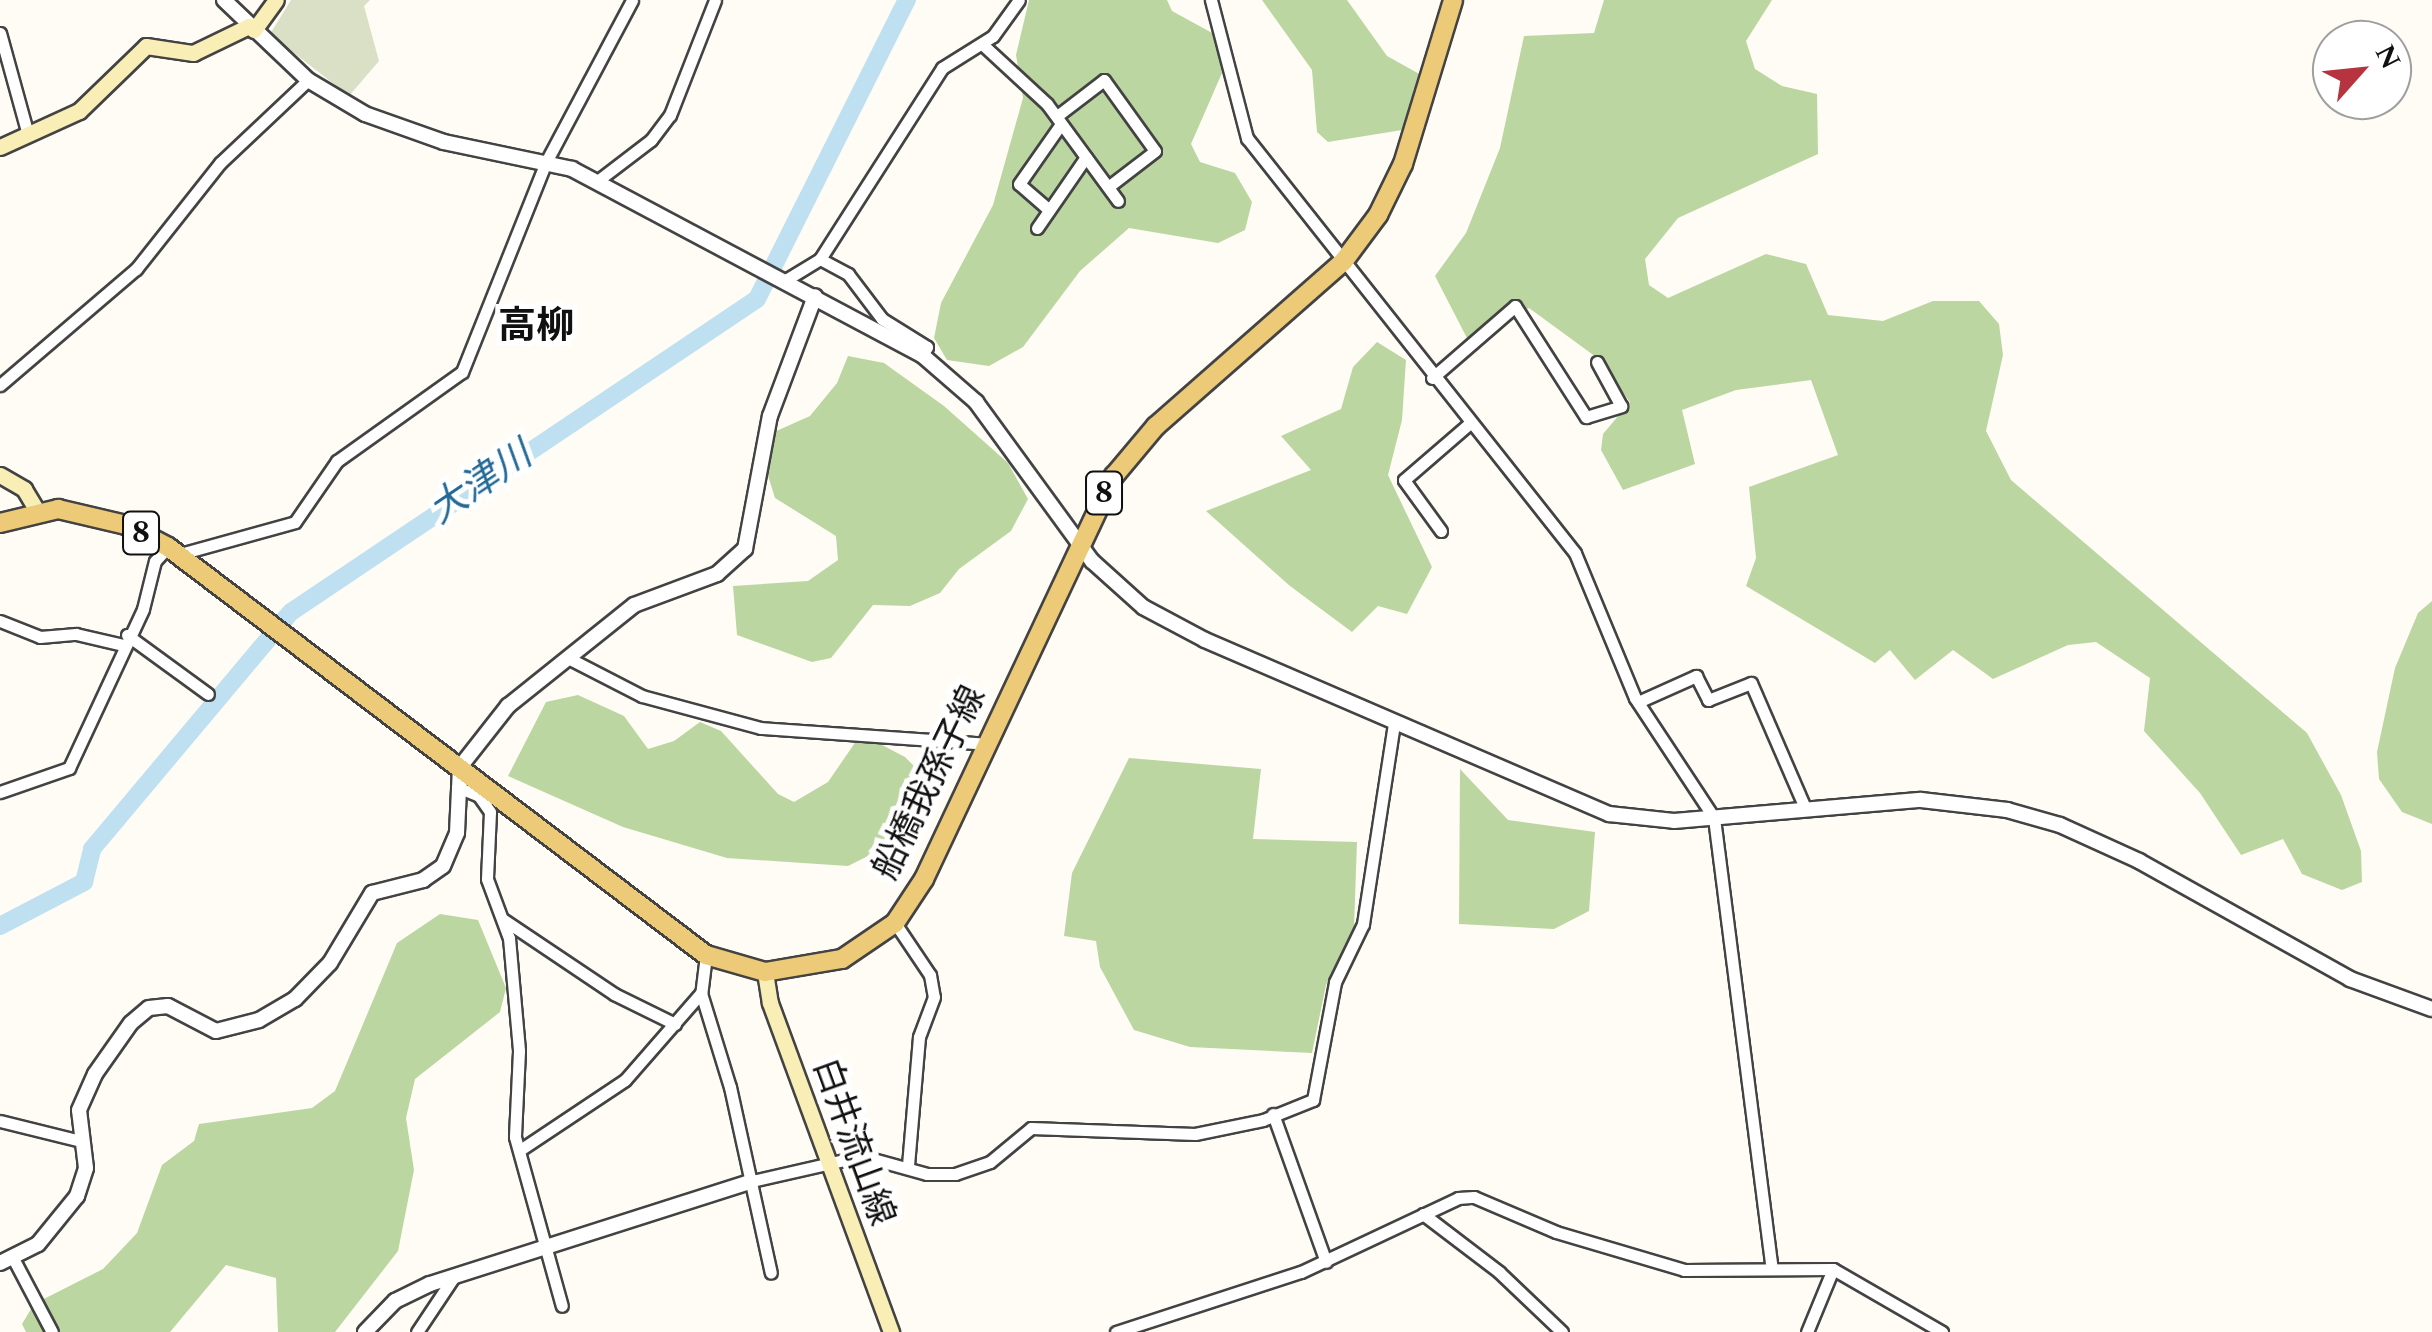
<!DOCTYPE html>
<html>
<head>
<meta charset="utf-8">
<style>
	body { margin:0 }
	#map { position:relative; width:2432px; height:1332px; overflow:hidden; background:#fefcf5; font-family:Spectral,"Noto Sans JP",serif }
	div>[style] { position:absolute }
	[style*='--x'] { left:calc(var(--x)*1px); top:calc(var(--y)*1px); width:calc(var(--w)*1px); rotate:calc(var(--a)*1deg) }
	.forest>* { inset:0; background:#bbd6a1 }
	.cemetery>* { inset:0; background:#d9e0c6 }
	.river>* { height:18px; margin:-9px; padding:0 9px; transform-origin:9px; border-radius:9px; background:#bee0f1 }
	.roads { filter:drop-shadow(2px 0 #434343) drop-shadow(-2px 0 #434343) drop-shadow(0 2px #434343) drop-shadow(0 -2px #434343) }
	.minor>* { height:11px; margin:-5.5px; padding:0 5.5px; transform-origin:5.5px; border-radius:5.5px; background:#fff }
	.tertiary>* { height:14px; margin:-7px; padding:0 7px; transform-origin:7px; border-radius:7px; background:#fff }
	.secondary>* { height:15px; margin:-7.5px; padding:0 7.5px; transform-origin:7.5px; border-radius:7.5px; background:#f8eeb6 }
	.primary>* { height:18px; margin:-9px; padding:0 9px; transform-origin:9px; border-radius:9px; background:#ecca77 }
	span { translate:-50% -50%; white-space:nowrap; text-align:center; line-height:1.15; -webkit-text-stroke:10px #fff; paint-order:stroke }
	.shield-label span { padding:2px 8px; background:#fff; border:2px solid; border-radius:8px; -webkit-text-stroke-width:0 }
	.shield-label { font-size:32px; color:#101010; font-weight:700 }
	.street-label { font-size:35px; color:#101010 }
	.neighbourhood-label { font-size:38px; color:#101010; font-weight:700 }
	.water-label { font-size:38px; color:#246a98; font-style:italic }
	.north { position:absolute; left:2312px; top:20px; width:100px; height:100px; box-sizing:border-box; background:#fff; border:2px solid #9f9f9f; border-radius:50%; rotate:63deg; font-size:28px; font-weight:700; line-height:40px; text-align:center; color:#101010 }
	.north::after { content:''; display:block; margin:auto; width:35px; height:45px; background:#b53440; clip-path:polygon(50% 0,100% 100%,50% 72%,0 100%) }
</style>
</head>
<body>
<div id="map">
	<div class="forest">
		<i style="clip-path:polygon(1029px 0,1167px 0,1172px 11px,1214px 34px,1222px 73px,1191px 144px,1200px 162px,1235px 173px,1252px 202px,1245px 230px,1218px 243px,1129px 228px,1080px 271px,1023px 347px,989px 366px,947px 360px,934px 338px,941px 303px,993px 205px,1023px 98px,1016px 55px)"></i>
		<i style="clip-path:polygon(1262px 0,1347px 0,1387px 56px,1423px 76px,1402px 130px,1328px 142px,1317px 132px,1312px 70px)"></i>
		<i style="clip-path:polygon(1604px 0,1772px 0,1746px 41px,1755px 69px,1782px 86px,1817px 94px,1818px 154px,1678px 218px,1645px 259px,1649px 285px,1668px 298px,1766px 254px,1806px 264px,1828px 315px,1883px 321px,1933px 301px,1979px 301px,1999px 324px,2003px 355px,1986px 431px,2011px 480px,2307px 733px,2341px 795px,2361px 851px,2362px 882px,2342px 890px,2302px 874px,2283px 839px,2241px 855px,2200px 793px,2144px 731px,2150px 678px,2096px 642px,2068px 645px,1993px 679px,1953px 650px,1915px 680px,1890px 650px,1875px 663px,1746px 586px,1756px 558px,1749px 487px,1838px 455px,1811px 380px,1736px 390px,1682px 410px,1695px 464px,1623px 490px,1601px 450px,1603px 434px,1630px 402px,1596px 357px,1529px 308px,1468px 340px,1435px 276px,1466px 233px,1500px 148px,1524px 36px,1594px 33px)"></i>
		<i style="clip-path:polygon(1377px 342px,1406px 360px,1402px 420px,1388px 475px,1432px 567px,1407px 614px,1378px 606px,1352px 632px,1290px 586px,1206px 511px,1311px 470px,1281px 436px,1341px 409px,1353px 367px)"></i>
		<i style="clip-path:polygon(848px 356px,884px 363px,944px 406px,1008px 463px,1028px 499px,1011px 531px,959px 569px,940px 593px,910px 606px,873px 605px,831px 658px,812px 662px,737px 635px,733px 586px,808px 581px,838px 560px,836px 536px,775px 498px,765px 466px,772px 433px,810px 416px,837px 383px)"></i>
		<i style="clip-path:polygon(2432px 601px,2432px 824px,2402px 812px,2379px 779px,2377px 752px,2395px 668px,2418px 613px)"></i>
		<i style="clip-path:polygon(578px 695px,624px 716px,648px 749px,674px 741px,700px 722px,721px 731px,778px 794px,794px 802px,828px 782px,861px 734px,905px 757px,925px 777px,926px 815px,894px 843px,848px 866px,727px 858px,623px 827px,508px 776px,546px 702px)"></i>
		<i style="clip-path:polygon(1129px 758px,1261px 769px,1253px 839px,1357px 842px,1354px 927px,1326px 985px,1312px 1053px,1190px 1047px,1134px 1030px,1100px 967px,1096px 941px,1064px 936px,1072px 873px)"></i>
		<i style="clip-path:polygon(1460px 769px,1508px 820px,1595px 832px,1589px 911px,1554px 929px,1459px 924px)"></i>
		<i style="clip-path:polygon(440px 914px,478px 920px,506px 988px,500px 1012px,415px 1079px,406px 1118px,414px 1170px,398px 1251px,335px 1332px,278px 1332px,276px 1278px,226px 1265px,170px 1332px,26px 1332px,22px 1324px,34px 1304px,103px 1269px,137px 1233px,162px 1165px,194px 1141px,199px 1124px,312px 1108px,335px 1091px,397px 943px)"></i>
	</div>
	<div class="cemetery">
		<i style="clip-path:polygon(291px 0,370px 0,364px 6px,379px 61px,349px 96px,270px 34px)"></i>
	</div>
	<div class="river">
		<i style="--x:0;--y:926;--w:95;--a:-27.6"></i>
		<i style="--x:84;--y:882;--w:34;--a:-76"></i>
		<i style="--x:92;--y:849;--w:309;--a:-50"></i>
		<i style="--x:291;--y:612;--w:561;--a:-33.89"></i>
		<i style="--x:757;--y:299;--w:335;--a:-63.4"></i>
	</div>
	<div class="roads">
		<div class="minor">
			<i style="--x:1211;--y:0;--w:143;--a:75.4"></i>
			<i style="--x:1247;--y:138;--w:529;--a:51.68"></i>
			<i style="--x:1575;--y:553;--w:157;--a:67.5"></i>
			<i style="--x:1635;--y:698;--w:144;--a:56.6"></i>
			<i style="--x:1714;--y:818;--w:452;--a:82.7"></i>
			<i style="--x:0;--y:33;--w:106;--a:74.6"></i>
			<i style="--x:982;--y:44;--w:88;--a:42.7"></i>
			<i style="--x:1047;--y:104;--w:120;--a:53.8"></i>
			<i style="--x:1057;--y:116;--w:59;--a:-37.5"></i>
			<i style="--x:1104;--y:80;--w:87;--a:54.3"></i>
			<i style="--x:1155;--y:151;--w:59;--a:142.5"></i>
			<i style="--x:596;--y:182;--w:69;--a:-37.4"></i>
			<i style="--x:651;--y:140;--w:31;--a:-53"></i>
			<i style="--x:670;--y:115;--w:123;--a:-68.6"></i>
			<i style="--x:1048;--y:209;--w:38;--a:-139"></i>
			<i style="--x:1019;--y:184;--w:73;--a:-55"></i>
			<i style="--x:1037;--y:228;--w:86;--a:-55.4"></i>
			<i style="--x:820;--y:259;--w:32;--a:28"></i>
			<i style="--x:848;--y:274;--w:56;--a:52.9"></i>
			<i style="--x:882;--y:319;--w:53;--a:31.9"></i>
			<i style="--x:927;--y:347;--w:9;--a:122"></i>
			<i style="--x:784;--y:281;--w:42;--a:-31.4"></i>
			<i style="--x:820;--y:259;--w:227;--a:-57.4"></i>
			<i style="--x:942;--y:68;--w:60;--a:-32.1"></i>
			<i style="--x:993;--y:36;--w:44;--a:-54.2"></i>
			<i style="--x:1432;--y:378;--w:110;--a:-40.9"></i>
			<i style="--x:1515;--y:306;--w:132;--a:57.4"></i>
			<i style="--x:1586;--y:417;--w:37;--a:-17"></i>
			<i style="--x:1621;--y:406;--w:50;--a:-118.6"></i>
			<i style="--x:0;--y:385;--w:179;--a:-40.5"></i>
			<i style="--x:136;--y:269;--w:135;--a:-51.6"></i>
			<i style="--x:220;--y:163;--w:121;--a:-43.3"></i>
			<i style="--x:1441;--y:531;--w:63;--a:-126"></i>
			<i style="--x:1404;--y:480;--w:87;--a:-40.8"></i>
			<i style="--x:180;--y:554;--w:119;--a:-15.5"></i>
			<i style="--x:295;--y:522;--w:74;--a:-55.5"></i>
			<i style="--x:337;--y:461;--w:153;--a:-35.5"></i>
			<i style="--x:462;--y:372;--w:226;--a:-68.2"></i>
			<i style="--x:546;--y:162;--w:183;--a:-62"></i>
			<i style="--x:0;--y:621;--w:43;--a:21.8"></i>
			<i style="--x:40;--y:637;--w:36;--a:-5"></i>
			<i style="--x:76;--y:634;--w:48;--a:13.2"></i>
			<i style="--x:127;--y:635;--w:100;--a:36.1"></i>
			<i style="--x:572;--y:660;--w:79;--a:27.2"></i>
			<i style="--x:642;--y:696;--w:123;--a:15.1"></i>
			<i style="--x:761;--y:728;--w:227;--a:4"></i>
			<i style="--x:1638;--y:702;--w:64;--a:-24.1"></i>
			<i style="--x:1696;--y:676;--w:27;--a:63"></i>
			<i style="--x:1708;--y:700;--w:46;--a:-21.6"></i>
			<i style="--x:1751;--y:683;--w:136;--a:66.6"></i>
			<i style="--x:457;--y:787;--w:24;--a:22"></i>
			<i style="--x:479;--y:796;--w:19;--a:55"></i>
			<i style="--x:490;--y:812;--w:67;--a:92.6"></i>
			<i style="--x:487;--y:879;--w:63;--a:69.6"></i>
			<i style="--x:509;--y:938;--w:113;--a:84.9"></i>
			<i style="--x:519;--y:1051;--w:86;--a:92.7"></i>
			<i style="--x:515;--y:1137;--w:175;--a:74.5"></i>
			<i style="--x:0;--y:792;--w:73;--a:-19.2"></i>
			<i style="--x:69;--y:768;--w:175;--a:-65"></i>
			<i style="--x:143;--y:609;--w:49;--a:-76"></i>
			<i style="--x:155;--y:561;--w:19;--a:-47"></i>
			<i style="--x:504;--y:920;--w:133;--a:33.9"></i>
			<i style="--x:614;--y:994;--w:68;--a:26.2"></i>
			<i style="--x:895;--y:923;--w:63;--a:56.1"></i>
			<i style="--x:930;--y:975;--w:22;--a:80"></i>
			<i style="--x:934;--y:997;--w:43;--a:110.6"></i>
			<i style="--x:919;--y:1037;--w:129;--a:94.9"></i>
			<i style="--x:706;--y:955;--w:38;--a:97"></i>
			<i style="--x:701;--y:993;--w:98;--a:72.9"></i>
			<i style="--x:730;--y:1087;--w:190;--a:77.6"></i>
			<i style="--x:1273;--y:1114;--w:157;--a:70.3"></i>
			<i style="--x:0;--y:1121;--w:83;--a:13.9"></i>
			<i style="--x:520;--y:1150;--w:126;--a:-33.7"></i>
			<i style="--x:625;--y:1080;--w:116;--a:-48.9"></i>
			<i style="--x:752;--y:1181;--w:113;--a:-12.8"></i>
			<i style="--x:862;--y:1156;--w:67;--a:15.5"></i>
			<i style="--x:927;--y:1174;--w:28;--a:0"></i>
			<i style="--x:955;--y:1174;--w:37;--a:-19"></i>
			<i style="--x:990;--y:1162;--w:53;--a:-39.7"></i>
			<i style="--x:1031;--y:1128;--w:164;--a:2.1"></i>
			<i style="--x:1195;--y:1134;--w:69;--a:-11.6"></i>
			<i style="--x:1263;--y:1120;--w:54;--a:-21.8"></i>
			<i style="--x:1313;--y:1100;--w:120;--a:-79.4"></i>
			<i style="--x:1335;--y:982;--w:64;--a:-64.2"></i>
			<i style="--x:1363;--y:924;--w:203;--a:-81.2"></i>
			<i style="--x:1423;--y:1214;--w:96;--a:37.3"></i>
			<i style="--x:1499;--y:1272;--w:87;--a:43.6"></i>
			<i style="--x:14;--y:1260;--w:81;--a:62.2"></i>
			<i style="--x:417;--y:1332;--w:65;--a:-56.3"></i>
			<i style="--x:1116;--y:1332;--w:194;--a:-18"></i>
			<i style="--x:1301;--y:1272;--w:174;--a:-25.2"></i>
			<i style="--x:1458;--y:1198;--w:16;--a:-4"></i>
			<i style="--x:1474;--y:1197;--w:89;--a:23.1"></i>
			<i style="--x:1556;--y:1232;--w:134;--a:16.5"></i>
			<i style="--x:1684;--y:1270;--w:149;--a:-0.4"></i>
			<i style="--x:1833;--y:1269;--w:126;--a:30"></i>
			<i style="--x:1807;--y:1332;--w:68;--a:-67.6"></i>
		</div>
		<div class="tertiary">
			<i style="--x:224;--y:0;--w:116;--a:43.6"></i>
			<i style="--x:308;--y:80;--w:66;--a:30.8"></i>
			<i style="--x:365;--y:114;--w:84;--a:19.5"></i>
			<i style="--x:444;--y:142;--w:131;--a:11.9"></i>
			<i style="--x:572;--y:169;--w:396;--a:28"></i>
			<i style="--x:922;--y:355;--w:72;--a:41"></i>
			<i style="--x:976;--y:402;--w:197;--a:53.9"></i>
			<i style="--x:1092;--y:561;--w:69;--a:42"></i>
			<i style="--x:1143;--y:607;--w:70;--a:28"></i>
			<i style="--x:1205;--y:640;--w:440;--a:23.3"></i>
			<i style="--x:1609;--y:814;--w:65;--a:6.1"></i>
			<i style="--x:1674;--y:821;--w:248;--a:-4.9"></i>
			<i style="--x:1921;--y:800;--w:87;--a:6.6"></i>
			<i style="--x:2007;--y:810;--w:55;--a:15.8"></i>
			<i style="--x:2060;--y:825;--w:87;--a:24.5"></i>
			<i style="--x:2139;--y:861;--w:242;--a:29.2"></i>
			<i style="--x:2350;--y:979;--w:87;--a:20.1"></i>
			<i style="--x:0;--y:1263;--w:42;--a:-26.6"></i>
			<i style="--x:38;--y:1244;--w:62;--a:-50.9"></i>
			<i style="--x:77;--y:1196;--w:29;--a:-72"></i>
			<i style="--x:86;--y:1168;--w:58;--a:-96.9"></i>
			<i style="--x:79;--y:1110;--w:39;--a:-66"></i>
			<i style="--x:95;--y:1074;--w:62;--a:-54.8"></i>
			<i style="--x:131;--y:1023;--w:23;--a:-40"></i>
			<i style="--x:149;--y:1008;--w:19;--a:-6"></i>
			<i style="--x:168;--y:1006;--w:54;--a:27.5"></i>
			<i style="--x:216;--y:1031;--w:44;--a:-14.3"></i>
			<i style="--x:259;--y:1020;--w:42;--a:-30.3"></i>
			<i style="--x:295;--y:999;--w:50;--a:-45.8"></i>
			<i style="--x:330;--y:963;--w:82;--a:-59"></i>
			<i style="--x:372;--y:893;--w:53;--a:-14.3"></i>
			<i style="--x:423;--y:880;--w:24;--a:-35"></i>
			<i style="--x:443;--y:866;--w:36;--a:-67"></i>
			<i style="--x:457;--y:833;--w:66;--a:-87.4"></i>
			<i style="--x:460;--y:767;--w:78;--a:-51.8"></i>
			<i style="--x:508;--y:706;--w:161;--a:-38.7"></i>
			<i style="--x:634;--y:605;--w:89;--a:-20.5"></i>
			<i style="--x:717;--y:574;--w:38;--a:-42"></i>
			<i style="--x:745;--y:549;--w:135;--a:-79.4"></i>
			<i style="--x:770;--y:416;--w:128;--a:-69.4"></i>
			<i style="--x:365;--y:1332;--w:43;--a:-45.9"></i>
			<i style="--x:395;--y:1301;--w:39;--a:-26"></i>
			<i style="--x:430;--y:1284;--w:338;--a:-17.7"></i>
		</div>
		<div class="secondary">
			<i style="--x:0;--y:147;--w:87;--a:-24.5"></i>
			<i style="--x:79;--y:111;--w:93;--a:-44.1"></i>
			<i style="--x:146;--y:46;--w:48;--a:8.5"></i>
			<i style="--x:193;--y:53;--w:62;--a:-25.7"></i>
			<i style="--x:249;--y:26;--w:6;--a:39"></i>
			<i style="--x:254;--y:30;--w:37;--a:-54"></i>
			<i style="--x:0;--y:475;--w:28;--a:30"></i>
			<i style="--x:24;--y:489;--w:26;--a:59"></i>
			<i style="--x:765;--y:972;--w:31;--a:81"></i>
			<i style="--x:770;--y:1003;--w:351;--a:69.8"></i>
		</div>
		<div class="primary">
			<i style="--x:0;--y:523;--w:60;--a:-13.6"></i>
			<i style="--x:58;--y:509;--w:70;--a:13.2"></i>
			<i style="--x:126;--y:525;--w:47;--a:27.6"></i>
			<i style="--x:168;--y:547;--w:675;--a:37.18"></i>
			<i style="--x:706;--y:955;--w:61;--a:16.1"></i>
			<i style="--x:765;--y:972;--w:78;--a:-9.6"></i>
			<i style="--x:842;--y:959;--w:64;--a:-34.2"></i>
			<i style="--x:895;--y:923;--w:53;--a:-56.6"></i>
			<i style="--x:924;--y:879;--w:446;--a:-64.8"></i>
			<i style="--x:1114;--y:476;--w:65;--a:-50"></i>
			<i style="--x:1156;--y:426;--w:249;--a:-41.3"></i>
			<i style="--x:1343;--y:262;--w:59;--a:-53.3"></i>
			<i style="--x:1378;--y:215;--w:57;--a:-63.9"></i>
			<i style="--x:1403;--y:164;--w:171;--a:-73"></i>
		</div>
	</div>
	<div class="shield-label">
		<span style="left:1104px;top:493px">8</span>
		<span style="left:141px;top:533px">8</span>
	</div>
	<div class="street-label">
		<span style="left:930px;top:783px;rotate:-64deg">船橋我孫子線</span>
		<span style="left:853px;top:1142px;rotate:70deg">白井流山線</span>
	</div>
	<div class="neighbourhood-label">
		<span style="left:536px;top:328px">高柳</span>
	</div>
	<div class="water-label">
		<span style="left:481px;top:484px;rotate:-34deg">大津川</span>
	</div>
	<div class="north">N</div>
</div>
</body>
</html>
